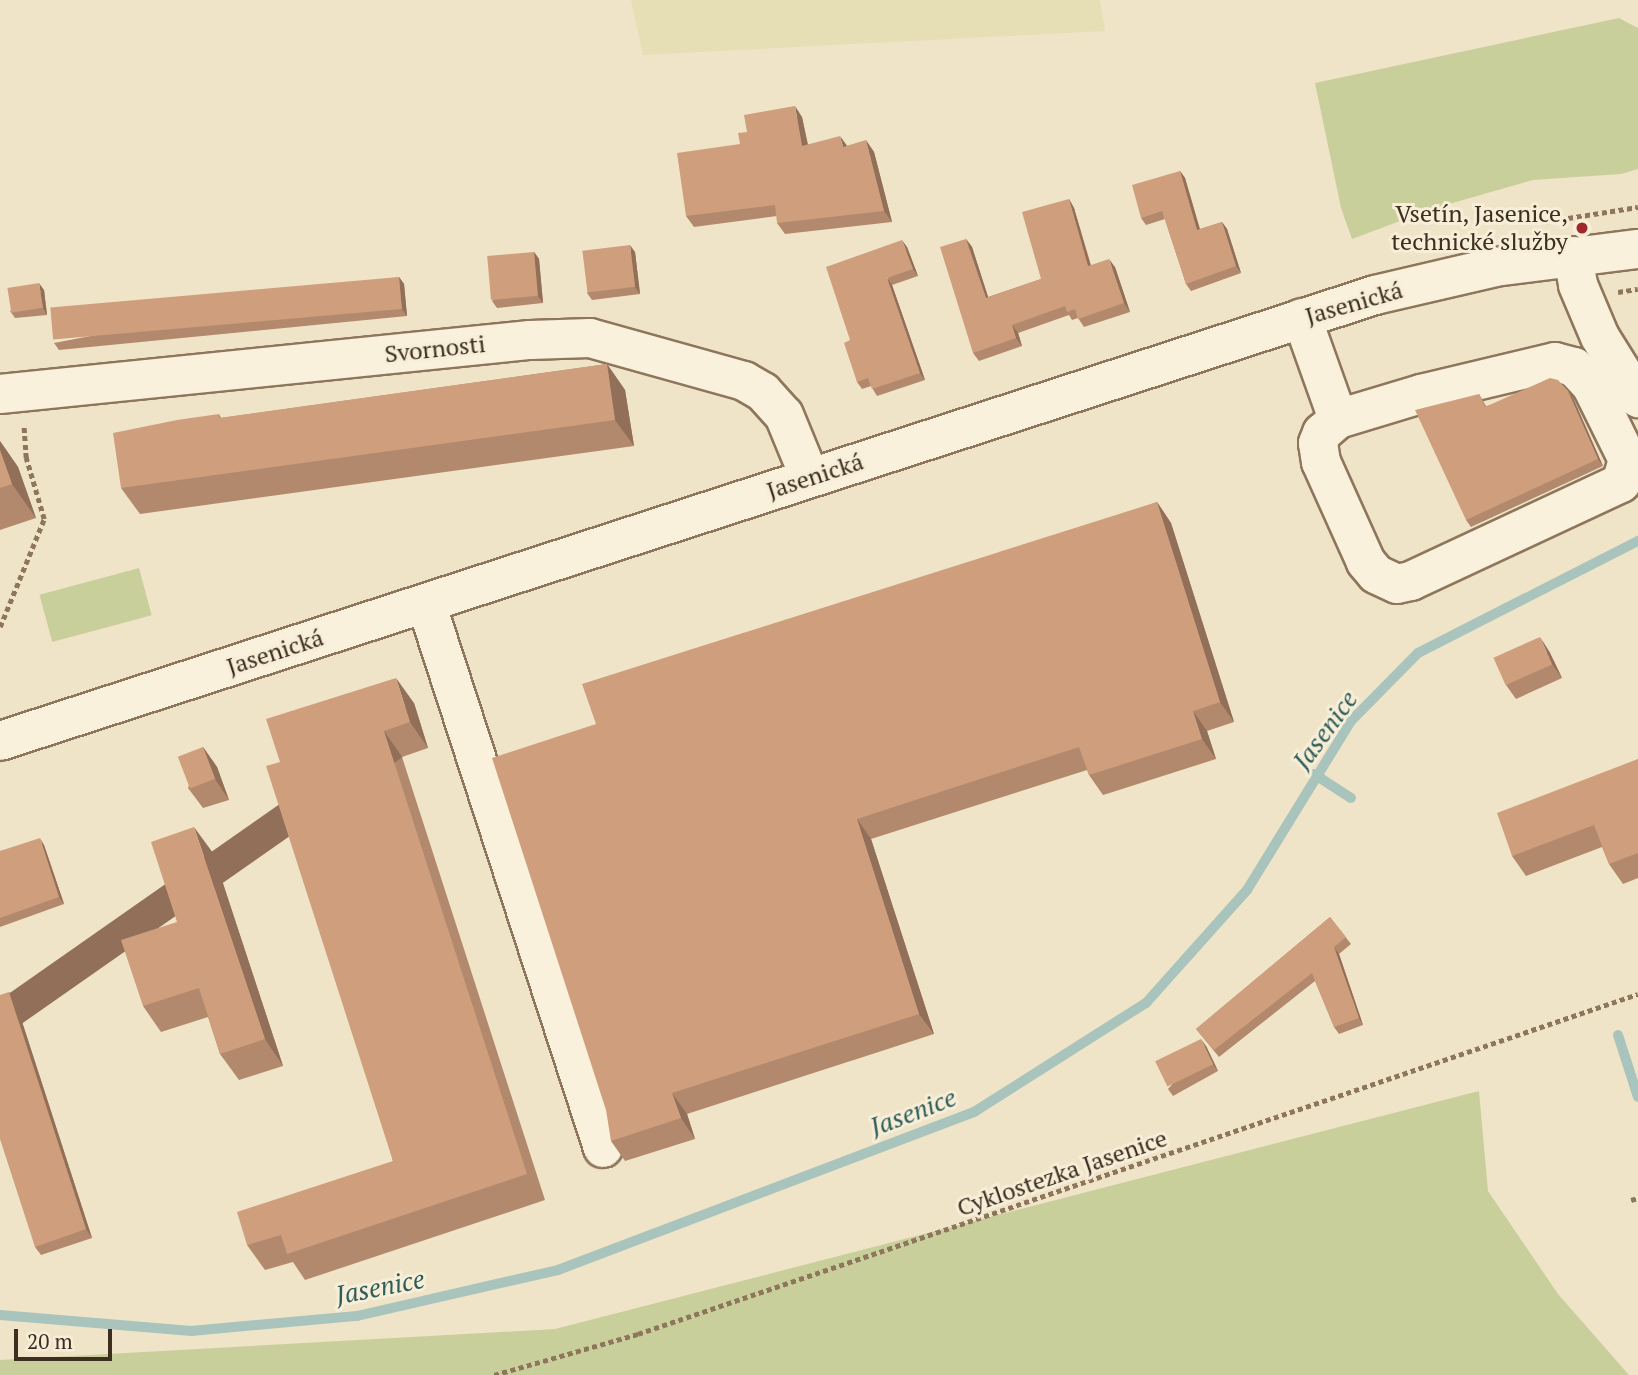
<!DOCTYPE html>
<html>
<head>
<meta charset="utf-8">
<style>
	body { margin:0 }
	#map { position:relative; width:1638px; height:1375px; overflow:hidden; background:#f0e4c8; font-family:"PT Serif",serif }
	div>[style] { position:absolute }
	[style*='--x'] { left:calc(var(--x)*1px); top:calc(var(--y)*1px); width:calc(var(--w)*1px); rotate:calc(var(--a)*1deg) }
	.farmland>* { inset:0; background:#e6deb5 }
	.green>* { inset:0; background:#c9cf9b; transform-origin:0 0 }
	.stream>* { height:10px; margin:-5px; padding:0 5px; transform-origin:5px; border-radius:5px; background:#a9c4bc }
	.path>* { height:4.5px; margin-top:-2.25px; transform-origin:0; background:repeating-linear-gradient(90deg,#8d765c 0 5px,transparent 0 8.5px) }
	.roads { filter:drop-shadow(2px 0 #8d765c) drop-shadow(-2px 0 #8d765c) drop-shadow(0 2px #8d765c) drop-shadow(0 -2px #8d765c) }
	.minor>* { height:38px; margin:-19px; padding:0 19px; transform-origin:19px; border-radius:19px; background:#faf1dc }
	.wall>* { inset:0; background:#b2896c }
	.shaded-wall>* { inset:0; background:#916f58; transform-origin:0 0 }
	.building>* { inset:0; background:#cf9f7d; transform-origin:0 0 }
	.dots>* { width:19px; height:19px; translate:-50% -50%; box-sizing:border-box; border:4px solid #f7eed8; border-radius:50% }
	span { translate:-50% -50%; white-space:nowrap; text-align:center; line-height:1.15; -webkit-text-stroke:6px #f7eed8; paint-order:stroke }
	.poi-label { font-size:24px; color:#3d2e20 }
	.right { translate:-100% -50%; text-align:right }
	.street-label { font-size:24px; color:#3d2e20 }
	.water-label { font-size:26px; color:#2f5d5a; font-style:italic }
	.scale { position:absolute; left:14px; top:1329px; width:98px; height:32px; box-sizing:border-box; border:4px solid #3d2e20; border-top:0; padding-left:9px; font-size:21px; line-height:24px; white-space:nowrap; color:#3d2e20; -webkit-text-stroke:5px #f7eed8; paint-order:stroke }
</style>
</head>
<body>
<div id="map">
	<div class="farmland">
		<i style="clip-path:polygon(631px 0,1100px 0,1105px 31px,643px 55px)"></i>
	</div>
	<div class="green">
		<i style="clip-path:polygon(1619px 18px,1638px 28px,1638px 169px,1621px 174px,1533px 180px,1435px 208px,1352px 239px,1341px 208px,1315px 83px)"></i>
		<i style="left:139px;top:568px;width:49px;height:103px;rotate:75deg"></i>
		<i style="clip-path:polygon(1479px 1091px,1488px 1191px,1558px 1294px,1629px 1375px,0 1375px,0 1360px,555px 1329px)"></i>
	</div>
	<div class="stream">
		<i style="--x:1314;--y:774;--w:44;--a:33"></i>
		<i style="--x:1618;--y:1035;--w:65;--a:72.1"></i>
		<i style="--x:0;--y:1315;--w:192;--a:4.8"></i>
		<i style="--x:191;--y:1331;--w:167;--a:-5.2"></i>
		<i style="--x:357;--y:1316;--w:206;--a:-12.9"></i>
		<i style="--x:558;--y:1270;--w:445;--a:-20.8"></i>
		<i style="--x:974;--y:1112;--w:204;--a:-32.4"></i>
		<i style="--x:1146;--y:1003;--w:152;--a:-48.2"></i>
		<i style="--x:1247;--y:890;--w:198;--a:-58.4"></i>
		<i style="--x:1351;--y:721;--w:95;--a:-45.4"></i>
		<i style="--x:1418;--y:653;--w:247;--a:-27"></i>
	</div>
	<div class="path">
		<i style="--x:1543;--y:222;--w:96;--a:-9"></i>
		<i style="--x:1618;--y:292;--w:20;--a:-9"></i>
		<i style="--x:0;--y:627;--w:117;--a:-67.8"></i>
		<i style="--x:44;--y:519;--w:64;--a:-106.4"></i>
		<i style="--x:26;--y:458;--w:31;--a:-94"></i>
		<i style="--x:1631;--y:1200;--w:7;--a:-16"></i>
		<i style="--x:494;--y:1375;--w:150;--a:-15.9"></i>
		<i style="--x:638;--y:1334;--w:1056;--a:-18.78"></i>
	</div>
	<div class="roads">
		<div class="minor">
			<i style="--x:1573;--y:256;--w:29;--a:80"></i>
			<i style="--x:1578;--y:285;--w:56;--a:67.1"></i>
			<i style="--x:1600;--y:337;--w:72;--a:58.1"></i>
			<i style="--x:1302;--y:318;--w:107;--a:70.4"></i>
			<i style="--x:1555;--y:362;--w:20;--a:15"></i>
			<i style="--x:1574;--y:367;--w:25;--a:47"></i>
			<i style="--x:1591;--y:385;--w:84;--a:63.7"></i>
			<i style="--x:1628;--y:460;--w:24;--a:107"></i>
			<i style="--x:1621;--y:483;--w:232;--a:155"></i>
			<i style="--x:1411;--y:581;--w:14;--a:168"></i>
			<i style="--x:1397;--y:584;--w:23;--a:-155"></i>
			<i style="--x:1376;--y:574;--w:16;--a:-130"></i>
			<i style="--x:1366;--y:562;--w:110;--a:-114.2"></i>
			<i style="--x:1321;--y:462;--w:19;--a:-99"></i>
			<i style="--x:1318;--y:443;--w:11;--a:-68"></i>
			<i style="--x:1322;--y:433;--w:21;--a:-41"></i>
			<i style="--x:1338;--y:419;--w:87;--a:-16.8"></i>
			<i style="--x:1421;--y:394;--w:138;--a:-13.4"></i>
			<i style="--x:0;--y:394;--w:533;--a:-5.82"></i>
			<i style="--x:530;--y:340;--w:60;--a:-1.9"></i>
			<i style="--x:590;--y:338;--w:160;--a:15.6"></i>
			<i style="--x:744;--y:381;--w:22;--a:30"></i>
			<i style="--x:763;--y:392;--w:31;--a:48"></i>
			<i style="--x:784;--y:415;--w:68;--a:67.6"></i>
			<i style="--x:426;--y:603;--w:573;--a:72.01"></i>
			<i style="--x:0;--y:741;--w:1446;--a:-17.97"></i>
			<i style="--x:1375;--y:295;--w:123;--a:-13.1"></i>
			<i style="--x:1495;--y:267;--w:144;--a:-7.2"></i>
		</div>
	</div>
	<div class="wall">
		<i style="clip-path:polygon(802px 117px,808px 144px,847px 146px,866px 141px,874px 152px,892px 222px,785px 234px,777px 223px,777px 216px,694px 227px,686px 216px,740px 144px,747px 132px)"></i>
		<i style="clip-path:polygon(1180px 171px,1185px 178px,1200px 229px,1222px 222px,1227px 229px,1241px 273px,1191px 291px,1186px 284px,1165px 219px,1146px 225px,1141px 218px)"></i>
		<i style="clip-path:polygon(1069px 199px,1074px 208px,1091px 265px,1115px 267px,1130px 312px,1084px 327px,1078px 318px,1072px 320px,1069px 315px,1018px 333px,1022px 346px,979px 361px,973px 353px,966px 239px,972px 247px,988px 297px,1041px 279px)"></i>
		<i style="clip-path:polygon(907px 247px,918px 276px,892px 285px,925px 380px,877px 396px,871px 386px,862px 389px,857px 382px,850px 340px)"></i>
		<i style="clip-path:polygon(534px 252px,539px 259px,543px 303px,497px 308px,492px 301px)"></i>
		<i style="clip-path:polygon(635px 252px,640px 294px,592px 300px,587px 293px)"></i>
		<i style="clip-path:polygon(399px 277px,404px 284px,407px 316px,59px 350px,54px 343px)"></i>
		<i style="clip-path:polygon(44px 290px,47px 315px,15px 318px,10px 311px)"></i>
		<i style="clip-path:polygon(607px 364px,625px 390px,634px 446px,140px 514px,121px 488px,219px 414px,221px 418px)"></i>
		<i style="clip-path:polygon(1568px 391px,1573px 398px,1603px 466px,1471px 527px,1466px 520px,1479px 394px,1486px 406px)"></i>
		<i style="clip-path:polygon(0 441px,18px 467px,36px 518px,0 530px)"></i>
		<i style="clip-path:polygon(1157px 502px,1171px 523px,1234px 722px,1207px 731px,1216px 759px,1103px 795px,1089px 775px,1087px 770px,871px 839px,934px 1034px,687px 1114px,695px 1139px,625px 1161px,611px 1141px,596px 724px)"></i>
		<i style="clip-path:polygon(1549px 651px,1562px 678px,1516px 699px,1506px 685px)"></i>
		<i style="clip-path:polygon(414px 703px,428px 748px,402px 757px,545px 1200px,305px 1280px,293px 1262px,265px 1270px,247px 1245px,393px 1161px,280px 762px)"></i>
		<i style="clip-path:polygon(203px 747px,217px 767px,229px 800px,203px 808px,188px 788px)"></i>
		<i style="clip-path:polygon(1638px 759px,1638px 878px,1623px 884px,1609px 864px,1602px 847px,1526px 876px,1512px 856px)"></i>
		<i style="clip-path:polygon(44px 845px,64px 904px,0 927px,0 851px)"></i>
		<i style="clip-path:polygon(213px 853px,283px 1066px,239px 1080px,220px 1054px,208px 1017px,161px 1032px,143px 1006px,177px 922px)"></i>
		<i style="clip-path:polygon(1330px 917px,1351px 944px,1339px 954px,1363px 1025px,1339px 1034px,1334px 1027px,1315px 981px,1219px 1057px,1196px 1029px)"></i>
		<i style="clip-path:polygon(9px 992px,15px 1000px,92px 1238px,41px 1255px,35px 1247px)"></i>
		<i style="clip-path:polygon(1206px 1046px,1218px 1071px,1173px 1096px,1168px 1089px)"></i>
	</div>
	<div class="shaded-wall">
		<i style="clip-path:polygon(795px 106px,802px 117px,810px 157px,802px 146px)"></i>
		<i style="clip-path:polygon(840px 136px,848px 147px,843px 147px)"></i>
		<i style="clip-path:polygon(866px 140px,874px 152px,892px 222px,884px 211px)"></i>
		<i style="clip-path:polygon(1180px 171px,1185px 178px,1202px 237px,1197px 230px)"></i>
		<i style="clip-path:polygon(1069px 199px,1074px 208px,1093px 274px,1088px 266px)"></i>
		<i style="clip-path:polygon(1222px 222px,1227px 229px,1241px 273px,1236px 266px)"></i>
		<i style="clip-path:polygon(966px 239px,972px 247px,991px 306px,986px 298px)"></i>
		<i style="clip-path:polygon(902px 240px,907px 247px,918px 276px,913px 269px)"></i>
		<i style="clip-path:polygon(630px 245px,635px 252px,640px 294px,635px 287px)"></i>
		<i style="clip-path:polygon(534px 252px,539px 259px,543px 303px,538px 296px)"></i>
		<i style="clip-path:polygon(1109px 259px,1115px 267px,1130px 312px,1124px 303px)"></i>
		<i style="clip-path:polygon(399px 277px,404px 284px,407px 316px,402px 309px)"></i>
		<i style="clip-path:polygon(887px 278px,892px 285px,925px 380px,920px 373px)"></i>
		<i style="clip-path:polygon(39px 283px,44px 290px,47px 315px,43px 308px)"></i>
		<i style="clip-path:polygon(1012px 325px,1018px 333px,1022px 346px,1016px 338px)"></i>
		<i style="clip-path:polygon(607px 364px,625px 390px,634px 446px,615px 420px)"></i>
		<i style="clip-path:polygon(1568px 391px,1573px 398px,1603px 466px,1598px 459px)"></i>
		<i style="clip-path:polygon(0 441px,18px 467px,36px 518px,12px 484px,0 450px)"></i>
		<i style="clip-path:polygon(1157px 502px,1171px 523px,1234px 722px,1220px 702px)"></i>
		<i style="clip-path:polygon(1540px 637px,1549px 651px,1562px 678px,1552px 664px)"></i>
		<i style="clip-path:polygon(396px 678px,414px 703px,428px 748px,410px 722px)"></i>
		<i style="clip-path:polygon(1193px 711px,1207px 731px,1216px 759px,1202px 739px)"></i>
		<i style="left:384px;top:731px;width:32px;height:466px;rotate:55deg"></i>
		<i style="clip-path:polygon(203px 747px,217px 767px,229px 800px,215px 779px)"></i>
		<i style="clip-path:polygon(857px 819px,871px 839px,934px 1034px,919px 1014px)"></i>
		<i style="clip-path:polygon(194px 827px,213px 853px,283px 1066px,265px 1039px)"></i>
		<i style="clip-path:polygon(40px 838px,44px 845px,64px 904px,59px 897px)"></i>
		<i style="clip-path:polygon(1334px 947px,1339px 954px,1363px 1025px,1359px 1018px)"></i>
		<i style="clip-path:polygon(9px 992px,15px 1000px,92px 1238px,86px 1229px)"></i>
		<i style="clip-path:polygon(1201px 1039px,1206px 1046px,1218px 1071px,1213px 1064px)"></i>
		<i style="clip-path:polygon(672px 1093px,687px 1114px,695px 1139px,681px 1118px)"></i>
	</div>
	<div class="building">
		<i style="clip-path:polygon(795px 106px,802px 146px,840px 136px,843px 147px,866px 140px,884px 211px,777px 223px,775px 205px,686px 216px,677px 153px,740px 144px,738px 133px,747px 132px,744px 115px)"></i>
		<i style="clip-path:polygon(1180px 171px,1197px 230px,1222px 222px,1236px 266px,1186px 284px,1162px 211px,1141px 218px,1132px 185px)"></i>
		<i style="clip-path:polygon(1069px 199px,1088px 266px,1109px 259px,1124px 303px,1078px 319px,1075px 309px,1067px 312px,1065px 306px,1012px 325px,1016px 338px,973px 353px,940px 247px,966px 239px,986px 298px,1041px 279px,1022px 212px)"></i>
		<i style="clip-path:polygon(902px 240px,913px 269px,887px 278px,920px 373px,872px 389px,868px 378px,857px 382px,844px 343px,850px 340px,826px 267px)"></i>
		<i style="left:630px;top:245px;width:42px;height:48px;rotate:83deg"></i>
		<i style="left:534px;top:252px;width:44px;height:47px;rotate:85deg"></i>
		<i style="left:399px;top:277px;width:32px;height:350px;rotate:85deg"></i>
		<i style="left:39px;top:283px;width:25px;height:32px;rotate:81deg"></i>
		<i style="clip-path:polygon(607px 364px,615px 420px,121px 488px,113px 433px,177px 420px,219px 414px,219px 418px)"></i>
		<i style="clip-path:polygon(1550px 378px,1558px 380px,1568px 391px,1598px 459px,1466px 520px,1415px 410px,1479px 394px,1485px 407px)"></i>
		<i style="clip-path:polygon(0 450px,12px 484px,0 488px)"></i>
		<i style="clip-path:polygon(1157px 502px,1220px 702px,1193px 711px,1202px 739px,1089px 775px,1079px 747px,857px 819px,919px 1014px,672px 1093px,681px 1118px,611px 1141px,606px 1110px,492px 758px,596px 724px,582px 684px)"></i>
		<i style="left:1540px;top:637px;width:30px;height:51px;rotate:66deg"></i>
		<i style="clip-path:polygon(396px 678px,410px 722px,384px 731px,527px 1174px,287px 1254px,281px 1235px,247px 1245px,237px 1212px,393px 1161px,266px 766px,280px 762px,266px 719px)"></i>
		<i style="left:203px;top:747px;width:34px;height:27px;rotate:69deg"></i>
		<i style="clip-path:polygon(1638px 759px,1638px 853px,1609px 864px,1594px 825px,1512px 856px,1497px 813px)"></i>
		<i style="clip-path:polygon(194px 827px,265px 1039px,220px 1054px,199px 988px,143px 1006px,121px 940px,177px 922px,151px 842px)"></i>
		<i style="clip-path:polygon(40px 838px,59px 897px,0 918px,0 851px)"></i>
		<i style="clip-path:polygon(1330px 917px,1346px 937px,1334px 947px,1359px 1018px,1334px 1027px,1312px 973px,1214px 1050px,1196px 1029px)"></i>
		<i style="clip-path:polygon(9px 992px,86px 1229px,35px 1247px,0 1139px,0 995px)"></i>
		<i style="left:1201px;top:1039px;width:28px;height:51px;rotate:64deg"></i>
	</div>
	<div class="dots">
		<i style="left:1582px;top:228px;background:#9e2a2b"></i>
	</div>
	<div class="poi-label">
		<span class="right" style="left:1568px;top:228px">Vsetín, Jasenice,<br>technické služby</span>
	</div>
	<div class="street-label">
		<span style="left:1354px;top:303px;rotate:-16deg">Jasenická</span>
		<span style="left:435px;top:349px;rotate:-6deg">Svornosti</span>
		<span style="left:815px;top:476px;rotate:-18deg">Jasenická</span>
		<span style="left:275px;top:652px;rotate:-18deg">Jasenická</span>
		<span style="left:1062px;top:1173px;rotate:-19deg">Cyklostezka Jasenice</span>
	</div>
	<div class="water-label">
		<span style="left:1325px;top:730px;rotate:-54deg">Jasenice</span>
		<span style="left:913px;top:1112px;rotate:-21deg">Jasenice</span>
		<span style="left:380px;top:1287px;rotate:-11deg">Jasenice</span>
	</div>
	<div class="scale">20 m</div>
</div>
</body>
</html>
